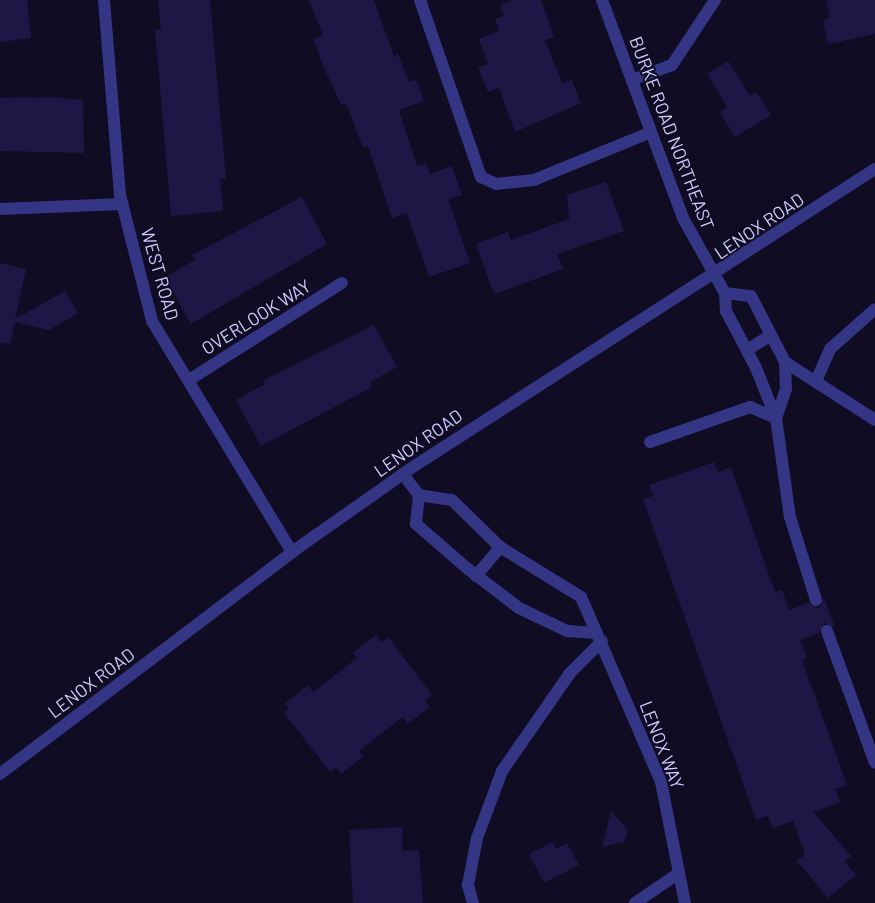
<!DOCTYPE html>
<html>
<head>
<meta charset="utf-8">
<style>
	body { margin:0 }
	#map { position:relative; width:875px; height:903px; overflow:hidden; background:#0f0c23; font-family:Barlow,sans-serif }
	div>[style] { position:absolute }
	[style*='--x'] { left:calc(var(--x)*1px); top:calc(var(--y)*1px); width:calc(var(--w)*1px); rotate:calc(var(--a)*1deg) }
	.building>* { inset:0; background:#1e1745 }
	.service>* { height:12px; margin:-6px; padding:0 6px; transform-origin:6px; border-radius:6px; background:#343585 }
	.minor>* { height:12px; margin:-6px; padding:0 6px; transform-origin:6px; border-radius:6px; background:#343585 }
	.tertiary>* { height:12px; margin:-6px; padding:0 6px; transform-origin:6px; border-radius:6px; background:#343585 }
	span { translate:-50% -50%; white-space:nowrap; text-align:center; line-height:1.15; -webkit-text-stroke:4px #0f0c23; paint-order:stroke }
	.street-label { font-size:18px; color:#d1ceff }
</style>
</head>
<body>
<div id="map">
	<div class="building">
		<i style="clip-path:polygon(0 0,27px 0,31px 38px,0 42px)"></i>
		<i style="clip-path:polygon(158px 0,210px 0,226px 179px,220px 179px,223px 211px,171px 216px,155px 30px,161px 29px)"></i>
		<i style="clip-path:polygon(309px 0,374px 0,394px 56px,398px 54px,409px 82px,416px 80px,424px 101px,399px 110px,417px 166px,426px 163px,430px 174px,452px 166px,462px 195px,448px 199px,470px 263px,429px 277px,407px 213px,392px 218px,368px 146px,363px 148px,346px 103px,341px 105px,322px 63px,313px 38px,323px 35px)"></i>
		<i style="clip-path:polygon(514px 0,541px 0,554px 37px,545px 40px,562px 83px,572px 80px,581px 103px,515px 132px,499px 88px,488px 92px,478px 67px,488px 64px,479px 39px,499px 31px,495px 19px,504px 16px,500px 5px)"></i>
		<i style="clip-path:polygon(826px 0,875px 0,875px 34px,828px 44px,823px 20px,830px 18px)"></i>
		<i style="clip-path:polygon(728px 61px,750px 96px,756px 92px,771px 115px,735px 137px,720px 112px,727px 107px,707px 74px)"></i>
		<i style="clip-path:polygon(49px 97px,83px 100px,84px 153px,0 151px,0 98px)"></i>
		<i style="clip-path:polygon(606px 182px,624px 231px,557px 254px,563px 269px,494px 294px,476px 244px,508px 232px,511px 240px,569px 219px,567px 195px)"></i>
		<i style="clip-path:polygon(302px 197px,327px 244px,191px 324px,165px 277px,195px 260px,192px 255px)"></i>
		<i style="clip-path:polygon(0 263px,26px 269px,15px 319px,65px 291px,78px 313px,49px 330px,15px 322px,10px 344px,0 343px)"></i>
		<i style="clip-path:polygon(374px 325px,397px 367px,370px 382px,372px 387px,261px 446px,236px 400px,265px 384px,264px 380px)"></i>
		<i style="clip-path:polygon(714px 462px,718px 472px,731px 467px,775px 592px,782px 590px,789px 610px,808px 603px,819px 608px,824px 597px,835px 628px,825px 623px,819px 633px,800px 640px,807px 658px,802px 660px,847px 785px,835px 789px,840px 802px,813px 812px,851px 856px,845px 861px,856px 875px,828px 898px,797px 861px,805px 854px,793px 821px,773px 828px,768px 816px,756px 820px,643px 499px,653px 496px,649px 485px)"></i>
		<i style="clip-path:polygon(376px 635px,381px 642px,388px 637px,432px 695px,425px 701px,430px 707px,408px 724px,403px 717px,359px 751px,363px 757px,341px 774px,336px 768px,330px 772px,284px 713px,289px 709px,285px 703px,308px 685px,313px 692px,357px 658px,352px 653px)"></i>
		<i style="clip-path:polygon(611px 811px,628px 830px,624px 842px,602px 847px)"></i>
		<i style="clip-path:polygon(402px 827px,403px 851px,419px 850px,423px 903px,353px 903px,349px 830px)"></i>
		<i style="clip-path:polygon(553px 842px,556px 849px,567px 843px,579px 865px,544px 883px,529px 854px)"></i>
	</div>
	<div class="service">
		<i style="--x:816;--y:381;--w:35;--a:-66"></i>
		<i style="--x:830;--y:349;--w:60;--a:-41.6"></i>
		<i style="--x:650;--y:442;--w:106;--a:-19.3"></i>
		<i style="--x:750;--y:407;--w:28;--a:23"></i>
		<i style="--x:776;--y:418;--w:100;--a:82"></i>
		<i style="--x:790;--y:517;--w:87;--a:72.6"></i>
		<i style="--x:827;--y:631;--w:140;--a:70"></i>
	</div>
	<div class="minor">
		<i style="--x:104;--y:0;--w:196;--a:85.3"></i>
		<i style="--x:120;--y:195;--w:130;--a:75.7"></i>
		<i style="--x:152;--y:321;--w:270;--a:58.8"></i>
		<i style="--x:420;--y:0;--w:187;--a:71"></i>
		<i style="--x:481;--y:177;--w:17;--a:25"></i>
		<i style="--x:496;--y:184;--w:38;--a:-6"></i>
		<i style="--x:534;--y:180;--w:126;--a:-22.3"></i>
		<i style="--x:602;--y:0;--w:233;--a:69.6"></i>
		<i style="--x:683;--y:218;--w:86;--a:60.8"></i>
		<i style="--x:725;--y:293;--w:18;--a:87"></i>
		<i style="--x:726;--y:311;--w:64;--a:62.2"></i>
		<i style="--x:756;--y:368;--w:54;--a:68.2"></i>
		<i style="--x:632;--y:80;--w:43;--a:-20.6"></i>
		<i style="--x:672;--y:65;--w:78;--a:-56.5"></i>
		<i style="--x:0;--y:209;--w:122;--a:-2.3"></i>
		<i style="--x:725;--y:293;--w:26;--a:7"></i>
		<i style="--x:751;--y:296;--w:74;--a:62.7"></i>
		<i style="--x:785;--y:362;--w:27;--a:88"></i>
		<i style="--x:786;--y:389;--w:31;--a:109"></i>
		<i style="--x:747;--y:350;--w:28;--a:-32"></i>
		<i style="--x:785;--y:362;--w:107;--a:32.8"></i>
		<i style="--x:189;--y:380;--w:181;--a:-32.4"></i>
		<i style="--x:403;--y:474;--w:26;--a:53"></i>
		<i style="--x:419;--y:495;--w:29;--a:96"></i>
		<i style="--x:416;--y:524;--w:69;--a:40.9"></i>
		<i style="--x:468;--y:569;--w:64;--a:37.4"></i>
		<i style="--x:519;--y:608;--w:53;--a:25.6"></i>
		<i style="--x:567;--y:631;--w:30;--a:4"></i>
		<i style="--x:419;--y:495;--w:33;--a:9"></i>
		<i style="--x:452;--y:500;--w:67;--a:44.4"></i>
		<i style="--x:500;--y:547;--w:95;--a:31.7"></i>
		<i style="--x:581;--y:597;--w:202;--a:66.6"></i>
		<i style="--x:661;--y:782;--w:123;--a:78.8"></i>
		<i style="--x:476;--y:576;--w:38;--a:-50"></i>
		<i style="--x:473;--y:903;--w:19;--a:-106"></i>
		<i style="--x:468;--y:885;--w:48;--a:-79.2"></i>
		<i style="--x:477;--y:838;--w:72;--a:-69.5"></i>
		<i style="--x:502;--y:771;--w:119;--a:-55.2"></i>
		<i style="--x:570;--y:673;--w:45;--a:-45"></i>
		<i style="--x:635;--y:903;--w:53;--a:-34.3"></i>
	</div>
	<div class="tertiary">
		<i style="--x:0;--y:774;--w:367;--a:-37.2"></i>
		<i style="--x:292;--y:552;--w:151;--a:-35.1"></i>
		<i style="--x:416;--y:465;--w:546;--a:-32.82"></i>
	</div>
	<div class="street-label">
		<span style="left:672px;top:133px;rotate:69deg">BURKE ROAD NORTHEAST</span>
		<span style="left:759px;top:226px;rotate:-34deg">LENOX ROAD</span>
		<span style="left:160px;top:274px;rotate:74deg">WEST ROAD</span>
		<span style="left:256px;top:317px;rotate:-32deg">OVERLOOK WAY</span>
		<span style="left:418px;top:443px;rotate:-35deg">LENOX ROAD</span>
		<span style="left:91px;top:683px;rotate:-37deg">LENOX ROAD</span>
		<span style="left:662px;top:745px;rotate:69deg">LENOX WAY</span>
	</div>
</div>
</body>
</html>
